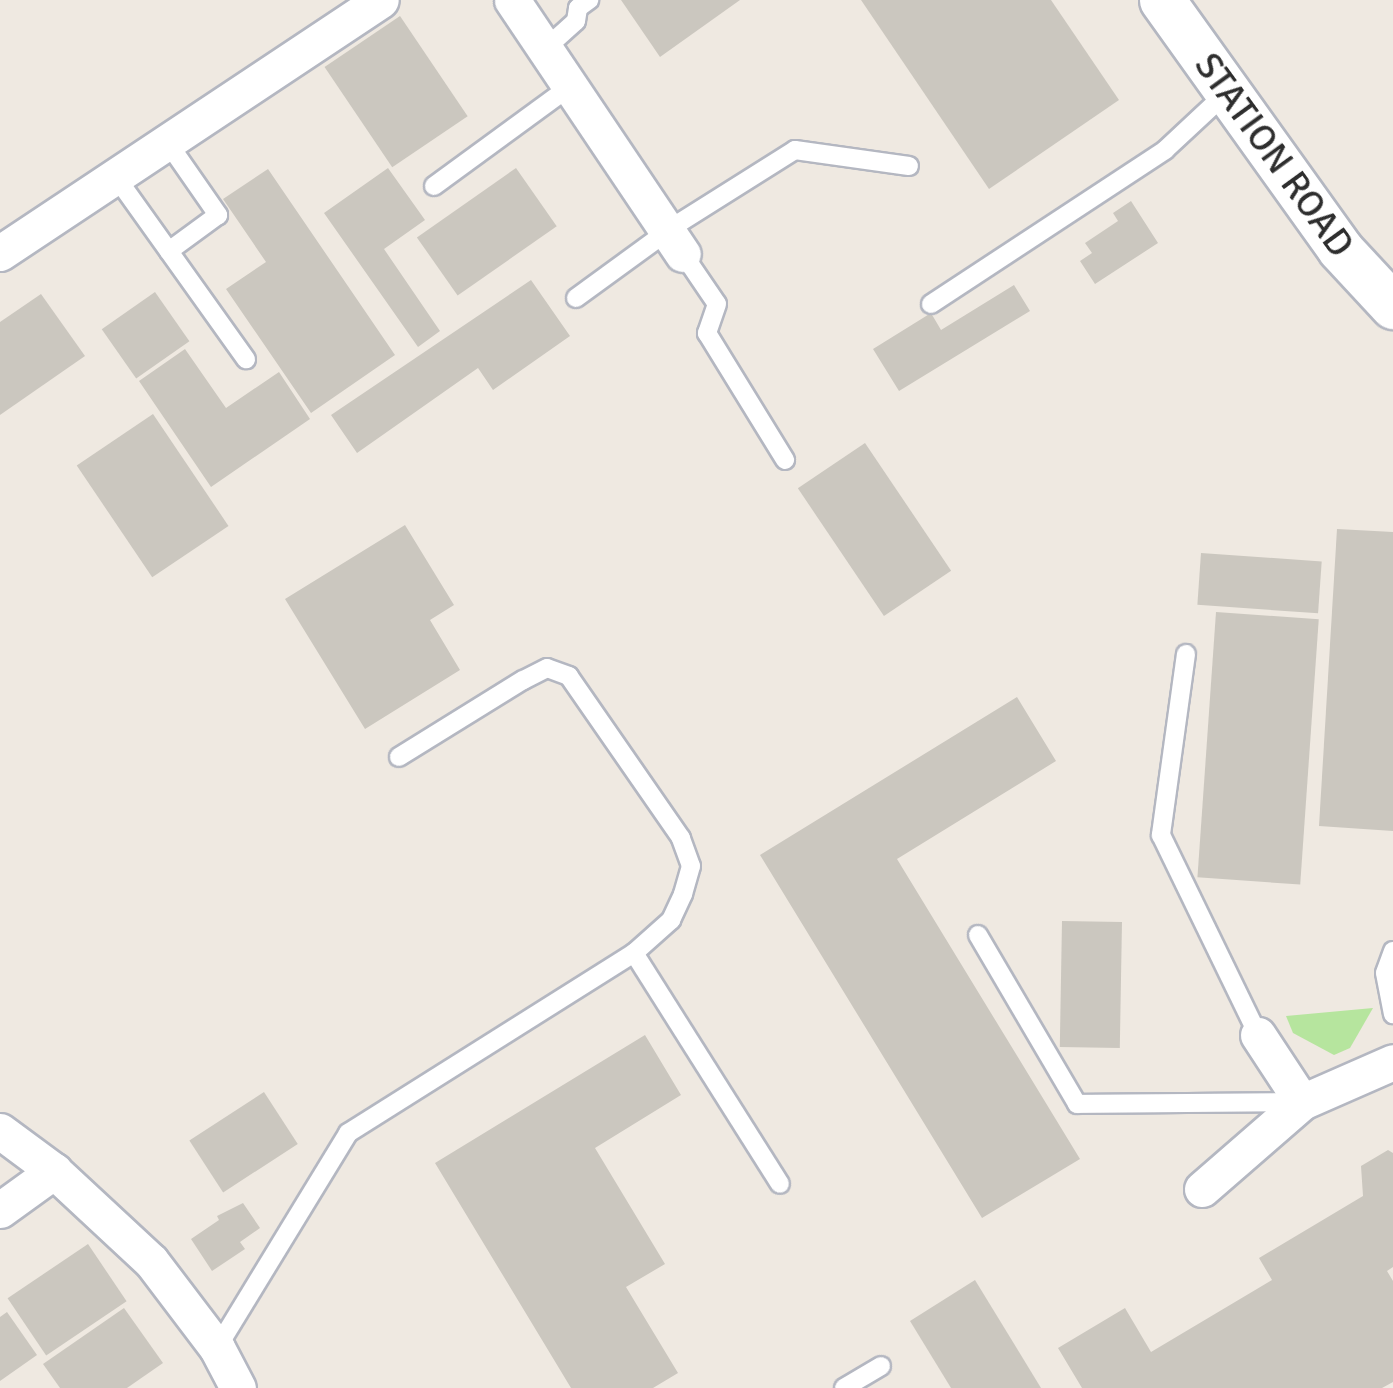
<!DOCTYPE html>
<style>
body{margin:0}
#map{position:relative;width:1393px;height:1388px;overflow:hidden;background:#efe9e1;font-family:Signika,sans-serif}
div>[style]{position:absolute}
.green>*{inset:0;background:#b6e59e}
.building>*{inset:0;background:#cbc7bf;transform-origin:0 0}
.roads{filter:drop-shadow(2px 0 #b4b7c1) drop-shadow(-2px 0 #b4b7c1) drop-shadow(0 2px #b4b7c1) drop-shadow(0 -2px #b4b7c1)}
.service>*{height:18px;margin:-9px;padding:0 9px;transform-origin:9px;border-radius:9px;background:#fff}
.minor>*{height:35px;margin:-17.5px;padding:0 17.5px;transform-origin:17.5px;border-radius:17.5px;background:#fff}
.tertiary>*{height:45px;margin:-22.5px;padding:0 22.5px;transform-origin:22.5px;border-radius:22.5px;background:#fff}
span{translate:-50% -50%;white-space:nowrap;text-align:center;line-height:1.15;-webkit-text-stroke:8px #fff;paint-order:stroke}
.street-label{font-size:38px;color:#2e2e2e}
</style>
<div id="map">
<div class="green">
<i style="clip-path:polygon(1373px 1008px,1350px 1048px,1334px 1055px,1293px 1033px,1286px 1016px)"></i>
</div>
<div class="building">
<i style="clip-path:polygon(621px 0,740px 0,660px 57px)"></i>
<i style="clip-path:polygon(861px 0,1051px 0,1119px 100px,989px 189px)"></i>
<i style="left:400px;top:16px;width:121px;height:91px;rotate:56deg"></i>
<i style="clip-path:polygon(388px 168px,425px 220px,384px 249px,440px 331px,418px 347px,324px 213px)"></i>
<i style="left:516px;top:168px;width:71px;height:121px;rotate:55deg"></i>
<i style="clip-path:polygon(268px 169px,395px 355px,311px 413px,226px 289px,266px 262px,223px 199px)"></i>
<i style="clip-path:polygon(1131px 201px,1158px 243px,1095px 284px,1080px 261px,1092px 253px,1085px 243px,1118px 221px,1113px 213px)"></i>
<i style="clip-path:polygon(531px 280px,570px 336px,493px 390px,478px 368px,357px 453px,331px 415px)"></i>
<i style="clip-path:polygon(1014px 285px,1030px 311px,899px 391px,873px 349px,931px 313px,941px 330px)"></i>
<i style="left:155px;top:292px;width:60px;height:65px;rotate:55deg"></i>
<i style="clip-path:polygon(41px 294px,85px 356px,0 415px,0 322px)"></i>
<i style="clip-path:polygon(185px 349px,226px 408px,279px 372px,310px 419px,211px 487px,139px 381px)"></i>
<i style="left:153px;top:414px;width:135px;height:92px;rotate:56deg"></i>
<i style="left:865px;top:443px;width:154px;height:81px;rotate:56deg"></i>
<i style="clip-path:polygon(405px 525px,454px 605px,430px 620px,460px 670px,365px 729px,285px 599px)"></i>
<i style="clip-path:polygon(1337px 529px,1393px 532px,1393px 831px,1319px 826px)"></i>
<i style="left:1201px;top:553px;width:121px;height:52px;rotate:4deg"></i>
<i style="left:1216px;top:612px;width:103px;height:266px;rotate:4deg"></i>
<i style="clip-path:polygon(1017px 697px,1056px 761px,897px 859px,1080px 1159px,982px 1218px,760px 855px)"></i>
<i style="left:1062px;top:921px;width:60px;height:126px;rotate:1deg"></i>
<i style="clip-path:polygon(645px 1035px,681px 1095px,595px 1148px,665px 1264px,626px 1287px,678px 1373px,653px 1388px,571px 1388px,435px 1163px)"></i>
<i style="left:264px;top:1092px;width:62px;height:89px;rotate:57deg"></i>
<i style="clip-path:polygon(1388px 1150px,1393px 1153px,1393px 1267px,1387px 1271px,1393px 1281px,1393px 1382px,1382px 1388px,1082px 1388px,1058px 1348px,1125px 1308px,1151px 1352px,1272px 1280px,1259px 1258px,1363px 1196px,1361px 1166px)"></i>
<i style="clip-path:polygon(243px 1203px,260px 1228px,240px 1242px,245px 1249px,212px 1271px,191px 1239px,219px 1220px,217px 1216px)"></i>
<i style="left:88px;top:1244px;width:69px;height:97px;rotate:56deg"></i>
<i style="clip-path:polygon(975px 1280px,1041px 1388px,951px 1388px,910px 1321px)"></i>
<i style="clip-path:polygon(124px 1308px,163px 1363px,127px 1388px,60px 1388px,43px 1364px)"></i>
<i style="clip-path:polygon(7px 1312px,37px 1355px,0 1381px,0 1317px)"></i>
</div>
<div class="roads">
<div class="service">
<i style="left:546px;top:48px;width:40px;rotate:-42deg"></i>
<i style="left:576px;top:21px;width:13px;rotate:-81deg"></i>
<i style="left:578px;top:8px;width:14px;rotate:-36deg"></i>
<i style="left:168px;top:143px;width:88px;rotate:55.2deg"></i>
<i style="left:218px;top:215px;width:61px;rotate:143.7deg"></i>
<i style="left:116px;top:177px;width:224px;rotate:54.5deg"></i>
<i style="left:434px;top:186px;width:171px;rotate:-36.2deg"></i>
<i style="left:683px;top:254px;width:60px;rotate:55.8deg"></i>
<i style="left:717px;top:304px;width:31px;rotate:109deg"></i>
<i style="left:707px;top:333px;width:149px;rotate:58.4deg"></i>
<i style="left:576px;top:298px;width:127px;rotate:-36.1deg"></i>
<i style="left:679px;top:223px;width:137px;rotate:-32.2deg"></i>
<i style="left:795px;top:150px;width:115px;rotate:8deg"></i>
<i style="left:931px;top:304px;width:280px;rotate:-33.3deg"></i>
<i style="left:1165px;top:150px;width:82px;rotate:-43deg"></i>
<i style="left:1186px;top:654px;width:183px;rotate:97.9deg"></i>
<i style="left:1161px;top:835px;width:222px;rotate:64.1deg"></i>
<i style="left:978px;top:935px;width:196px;rotate:59.6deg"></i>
<i style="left:1077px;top:1104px;width:220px;rotate:-0.5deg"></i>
<i style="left:1393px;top:951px;width:23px;rotate:110deg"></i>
<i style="left:1385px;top:973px;width:42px;rotate:79deg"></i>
<i style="left:634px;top:953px;width:273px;rotate:57.7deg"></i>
<i style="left:217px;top:1348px;width:252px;rotate:-58.6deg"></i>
<i style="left:348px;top:1133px;width:338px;rotate:-32.2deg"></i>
<i style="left:634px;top:953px;width:50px;rotate:-41.7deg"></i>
<i style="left:671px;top:920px;width:29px;rotate:-65deg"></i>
<i style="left:683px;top:894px;width:29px;rotate:-74deg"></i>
<i style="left:691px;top:866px;width:30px;rotate:-110deg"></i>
<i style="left:681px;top:838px;width:197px;rotate:-124.7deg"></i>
<i style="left:569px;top:676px;width:23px;rotate:-160deg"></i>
<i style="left:547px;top:668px;width:27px;rotate:153deg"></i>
<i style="left:523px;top:680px;width:146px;rotate:148.2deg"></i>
<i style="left:844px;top:1388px;width:43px;rotate:-30.7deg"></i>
</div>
<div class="minor">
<i style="left:512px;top:0;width:306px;rotate:56.1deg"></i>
<i style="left:0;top:253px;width:457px;rotate:-33.6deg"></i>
<i style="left:1258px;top:1035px;width:80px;rotate:56.7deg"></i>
<i style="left:0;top:1131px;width:67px;rotate:36.5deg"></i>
<i style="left:54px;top:1171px;width:132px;rotate:42.9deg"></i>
<i style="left:151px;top:1261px;width:109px;rotate:52.8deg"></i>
<i style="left:217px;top:1348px;width:45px;rotate:62.3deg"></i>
<i style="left:1202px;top:1189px;width:133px;rotate:-41deg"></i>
<i style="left:1302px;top:1102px;width:99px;rotate:-23.7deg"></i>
<i style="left:0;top:1210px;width:67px;rotate:-35.8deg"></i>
</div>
<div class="tertiary">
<i style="left:1162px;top:0;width:306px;rotate:54.4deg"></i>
<i style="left:1340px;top:249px;width:78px;rotate:47.1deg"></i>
</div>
</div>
<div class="street-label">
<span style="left:1274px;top:155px;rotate:54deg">STATION ROAD</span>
</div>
</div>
